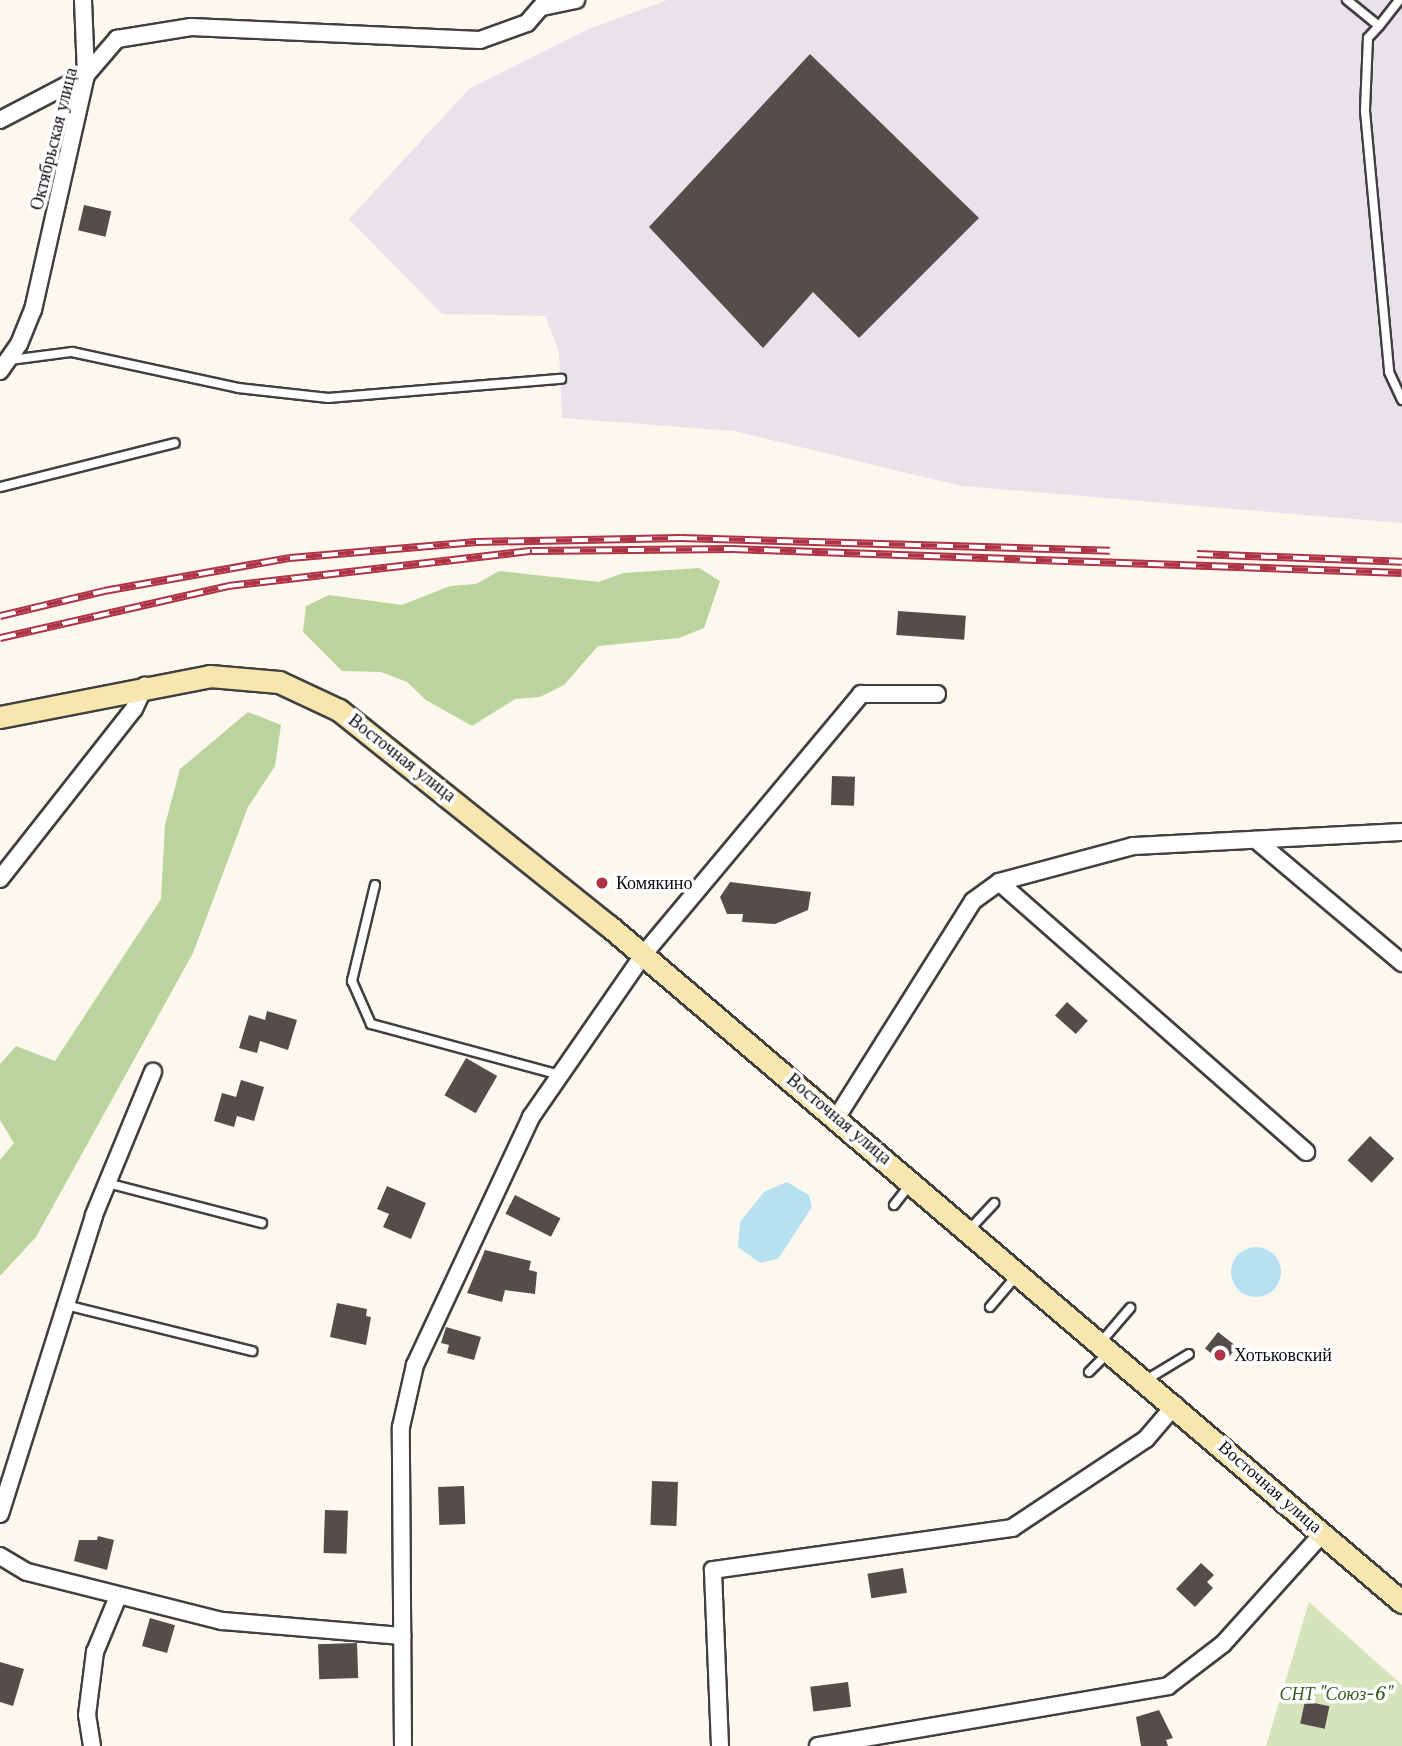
<!DOCTYPE html>
<meta charset="utf-8">
<style>
body{margin:0}
#map{position:relative;width:1402px;height:1746px;overflow:hidden;background:#fdf8ee;font-family:"Libre Baskerville",serif}
div>[style]{position:absolute}
.industrial>*{inset:0;background:#e8e2ea}
.green>*{inset:0;background:#d5e4bb}
.forest>*{inset:0;background:#bbd39c}
.water>*{inset:0;background:#b7e1f0}
.round{border-radius:50%}
.building>*{inset:0;background:#544d4a;transform-origin:0 0}
.roads{filter:drop-shadow(2px 0 #404040) drop-shadow(-2px 0 #404040) drop-shadow(0 2px #404040) drop-shadow(0 -2px #404040)}
.service>*{height:8px;margin:-4px;padding:0 4px;transform-origin:4px;border-radius:4px;background:#fff}
.minor>*{height:16px;margin:-8px;padding:0 8px;transform-origin:8px;border-radius:8px;background:#fff}
.secondary>*{height:21px;margin:-10.5px;padding:0 10.5px;transform-origin:10.5px;border-radius:10.5px;background:#f7e7af}
.rail>*{height:8px;margin-top:-4px;transform-origin:0;background:repeating-linear-gradient(90deg,#fff 0 16px,#ae3347 0 32px);box-sizing:border-box;border-block:2px solid #ae3347}
.dots>*{width:19px;height:19px;translate:-50% -50%;box-sizing:border-box;border:4px solid #fff;border-radius:50%}
span{translate:-50% -50%;white-space:nowrap;text-align:center;line-height:1.15;-webkit-text-stroke:7px #fff;paint-order:stroke}
.street-label{font-size:18px;color:#0d0d0d}
.poi-label{font-size:18px;color:#0d0d0d}
.left{translate:0 -50%;text-align:left}
.park-label{font-size:18px;color:#365d24;font-style:italic}
</style>
<div id="map">
<div class="industrial">
<i style="clip-path:polygon(667px 0,1402px 0,1402px 523px,961px 486px,734px 431px,562px 418px,559px 351px,545px 316px,442px 314px,349px 219px,469px 89px,589px 29px)"></i>
</div>
<div class="green">
<i style="clip-path:polygon(1309px 1602px,1402px 1685px,1402px 1746px,1266px 1746px)"></i>
</div>
<div class="forest">
<i style="clip-path:polygon(699px 568px,720px 581px,704px 628px,679px 638px,598px 646px,564px 685px,540px 697px,515px 699px,472px 726px,426px 700px,407px 682px,381px 672px,342px 671px,303px 632px,306px 606px,329px 595px,402px 605px,450px 586px,476px 584px,499px 571px,599px 582px,623px 573px)"></i>
<i style="clip-path:polygon(248px 712px,281px 725px,275px 766px,248px 807px,193px 953px,36px 1237px,0 1276px,0 1160px,14px 1143px,0 1120px,0 1064px,16px 1046px,55px 1061px,161px 899px,165px 825px,180px 769px)"></i>
</div>
<div class="water">
<i style="clip-path:polygon(787px 1182px,809px 1195px,812px 1207px,778px 1259px,760px 1263px,738px 1247px,740px 1222px,764px 1192px)"></i>
<i class="round" style="left:1231px;top:1247px;width:50px;height:50px"></i>
</div>
<div class="building">
<i style="clip-path:polygon(810px 54px,979px 218px,859px 338px,813px 292px,763px 348px,649px 227px)"></i>
<i style="left:84px;top:205px;width:28px;height:26px;rotate:13deg"></i>
<i style="left:898px;top:611px;width:68px;height:24px;rotate:4deg"></i>
<i style="left:832px;top:776px;width:23px;height:29px;rotate:2deg"></i>
<i style="clip-path:polygon(730px 882px,811px 892px,808px 910px,775px 924px,742px 922px,743px 914px,727px 914px,720px 897px)"></i>
<i style="left:1067px;top:1002px;width:28px;height:18px;rotate:42deg"></i>
<i style="clip-path:polygon(267px 1011px,297px 1020px,288px 1050px,260px 1041px,257px 1053px,239px 1048px,249px 1015px,265px 1020px)"></i>
<i style="left:466px;top:1058px;width:36px;height:43px;rotate:30deg"></i>
<i style="clip-path:polygon(241px 1080px,264px 1087px,254px 1121px,237px 1116px,234px 1127px,214px 1121px,222px 1093px,236px 1097px)"></i>
<i style="left:1370px;top:1136px;width:33px;height:33px;rotate:43deg"></i>
<i style="clip-path:polygon(387px 1186px,426px 1203px,411px 1239px,383px 1227px,389px 1214px,377px 1209px)"></i>
<i style="left:515px;top:1195px;width:51px;height:21px;rotate:27deg"></i>
<i style="clip-path:polygon(485px 1250px,531px 1261px,529px 1270px,537px 1272px,535px 1294px,505px 1290px,502px 1302px,467px 1293px)"></i>
<i style="clip-path:polygon(337px 1303px,367px 1309px,366px 1316px,371px 1317px,366px 1345px,330px 1337px)"></i>
<i style="clip-path:polygon(446px 1327px,481px 1337px,474px 1360px,447px 1353px,449px 1345px,441px 1343px)"></i>
<i style="left:1218px;top:1332px;width:24px;height:21px;rotate:38deg"></i>
<i style="left:652px;top:1481px;width:26px;height:44px;rotate:2deg"></i>
<i style="left:464px;top:1486px;width:38px;height:26px;rotate:88deg"></i>
<i style="left:325px;top:1510px;width:23px;height:43px;rotate:2deg"></i>
<i style="clip-path:polygon(98px 1536px,114px 1540px,107px 1570px,74px 1561px,79px 1540px,97px 1540px)"></i>
<i style="clip-path:polygon(1201px 1563px,1214px 1575px,1207px 1582px,1213px 1588px,1195px 1607px,1176px 1589px)"></i>
<i style="left:903px;top:1568px;width:25px;height:36px;rotate:81deg"></i>
<i style="left:150px;top:1618px;width:26px;height:29px;rotate:16deg"></i>
<i style="left:357px;top:1643px;width:35px;height:39px;rotate:88deg"></i>
<i style="clip-path:polygon(0 1662px,24px 1669px,13px 1706px,0 1702px)"></i>
<i style="left:848px;top:1682px;width:25px;height:38px;rotate:83deg"></i>
<i style="left:1305px;top:1701px;width:25px;height:23px;rotate:12deg"></i>
<i style="clip-path:polygon(1159px 1710px,1173px 1738px,1166px 1740px,1168px 1746px,1141px 1746px,1136px 1717px)"></i>
</div>
<div class="roads">
<div class="service">
<i style="left:1347px;top:0;width:41px;rotate:39.1deg"></i>
<i style="left:1379px;top:26px;width:16px;rotate:133deg"></i>
<i style="left:1368px;top:38px;width:73px;rotate:92.4deg"></i>
<i style="left:1365px;top:111px;width:262px;rotate:84.7deg"></i>
<i style="left:1389px;top:372px;width:31px;rotate:65deg"></i>
<i style="left:1379px;top:26px;width:33px;rotate:-52deg"></i>
<i style="left:10px;top:360px;width:63px;rotate:-7.4deg"></i>
<i style="left:72px;top:352px;width:170px;rotate:12.2deg"></i>
<i style="left:238px;top:388px;width:91px;rotate:6.3deg"></i>
<i style="left:328px;top:398px;width:234px;rotate:-4.7deg"></i>
<i style="left:0;top:487px;width:180px;rotate:-14.1deg"></i>
<i style="left:375px;top:885px;width:99px;rotate:103.5deg"></i>
<i style="left:352px;top:981px;width:47px;rotate:66.2deg"></i>
<i style="left:371px;top:1024px;width:196px;rotate:15.1deg"></i>
<i style="left:107px;top:1183px;width:160px;rotate:14.5deg"></i>
<i style="left:894px;top:1205px;width:24px;rotate:-52deg"></i>
<i style="left:969px;top:1230px;width:37px;rotate:-47deg"></i>
<i style="left:66px;top:1305px;width:192px;rotate:13.9deg"></i>
<i style="left:990px;top:1307px;width:42px;rotate:-49.8deg"></i>
<i style="left:1101px;top:1342px;width:45px;rotate:-49.5deg"></i>
<i style="left:1089px;top:1372px;width:28px;rotate:-45deg"></i>
<i style="left:1146px;top:1380px;width:50px;rotate:-31.2deg"></i>
</div>
<div class="minor">
<i style="left:542px;top:7px;width:35px;rotate:-12deg"></i>
<i style="left:0;top:120px;width:97px;rotate:-27.6deg"></i>
<i style="left:86px;top:75px;width:75px;rotate:-92.3deg"></i>
<i style="left:0;top:371px;width:33px;rotate:-55deg"></i>
<i style="left:19px;top:344px;width:37px;rotate:-68deg"></i>
<i style="left:33px;top:310px;width:241px;rotate:-77.3deg"></i>
<i style="left:86px;top:75px;width:48px;rotate:-49.3deg"></i>
<i style="left:117px;top:39px;width:75px;rotate:-9.2deg"></i>
<i style="left:191px;top:27px;width:289px;rotate:2.6deg"></i>
<i style="left:480px;top:40px;width:50px;rotate:-19.9deg"></i>
<i style="left:527px;top:23px;width:30px;rotate:-49deg"></i>
<i style="left:1256px;top:840px;width:191px;rotate:40.1deg"></i>
<i style="left:0;top:879px;width:216px;rotate:-51.8deg"></i>
<i style="left:134px;top:709px;width:26px;rotate:-65deg"></i>
<i style="left:999px;top:882px;width:409px;rotate:41.3deg"></i>
<i style="left:837px;top:1117px;width:255px;rotate:-57.8deg"></i>
<i style="left:973px;top:901px;width:32px;rotate:-36deg"></i>
<i style="left:999px;top:882px;width:139px;rotate:-15deg"></i>
<i style="left:1133px;top:846px;width:269px;rotate:-3deg"></i>
<i style="left:0;top:1514px;width:313px;rotate:-72.5deg"></i>
<i style="left:94px;top:1215px;width:155px;rotate:-67.6deg"></i>
<i style="left:0;top:1556px;width:31px;rotate:31deg"></i>
<i style="left:27px;top:1572px;width:201px;rotate:14.1deg"></i>
<i style="left:222px;top:1621px;width:181px;rotate:4.8deg"></i>
<i style="left:92px;top:1746px;width:31px;rotate:-99deg"></i>
<i style="left:87px;top:1715px;width:64px;rotate:-82.8deg"></i>
<i style="left:95px;top:1652px;width:57px;rotate:-67.5deg"></i>
<i style="left:403px;top:1746px;width:319px;rotate:-90.4deg"></i>
<i style="left:401px;top:1427px;width:64px;rotate:-77.3deg"></i>
<i style="left:415px;top:1365px;width:274px;rotate:-64.9deg"></i>
<i style="left:531px;top:1117px;width:197px;rotate:-55.3deg"></i>
<i style="left:643px;top:955px;width:340px;rotate:-50.1deg"></i>
<i style="left:861px;top:694px;width:76px"></i>
<i style="left:720px;top:1746px;width:176px;rotate:-92.3deg"></i>
<i style="left:713px;top:1570px;width:302px;rotate:-8deg"></i>
<i style="left:1012px;top:1528px;width:161px;rotate:-33.6deg"></i>
<i style="left:1146px;top:1439px;width:45px;rotate:-49.5deg"></i>
<i style="left:818px;top:1746px;width:355px;rotate:-9.7deg"></i>
<i style="left:1168px;top:1686px;width:69px;rotate:-37.4deg"></i>
<i style="left:1223px;top:1644px;width:149px;rotate:-48deg"></i>
</div>
<div class="secondary">
<i style="left:0;top:717px;width:214px;rotate:-11deg"></i>
<i style="left:210px;top:676px;width:69px;rotate:5deg"></i>
<i style="left:279px;top:682px;width:66px;rotate:25deg"></i>
<i style="left:339px;top:710px;width:346px;rotate:38.7deg"></i>
<i style="left:609px;top:926px;width:1042px;rotate:40.45deg"></i>
</div>
</div>
<div class="rail">
<i style="left:1197px;top:554px;width:205px;rotate:2.2deg"></i>
<i style="left:0;top:616px;width:107px;rotate:-13.5deg"></i>
<i style="left:104px;top:591px;width:189px;rotate:-10.1deg"></i>
<i style="left:290px;top:558px;width:187px;rotate:-4.9deg"></i>
<i style="left:476px;top:542px;width:205px;rotate:-1.1deg"></i>
<i style="left:681px;top:538px;width:429px;rotate:1.7deg"></i>
<i style="left:0;top:638px;width:234px;rotate:-12.8deg"></i>
<i style="left:228px;top:586px;width:306px;rotate:-6.6deg"></i>
<i style="left:532px;top:551px;width:200px;rotate:-0.6deg"></i>
<i style="left:732px;top:549px;width:670px;rotate:2.05deg"></i>
</div>
<div class="dots">
<i style="left:602px;top:883px;background:#ae3347"></i>
<i style="left:1220px;top:1355px;background:#ae3347"></i>
</div>
<div class="street-label">
<span style="left:54px;top:139px;rotate:-76deg">Октябрьская улица</span>
<span style="left:402px;top:758px;rotate:38deg">Восточная улица</span>
<span style="left:839px;top:1119px;rotate:40deg">Восточная улица</span>
<span style="left:1270px;top:1487px;rotate:41deg">Восточная улица</span>
</div>
<div class="poi-label">
<span class="left" style="left:616px;top:883px">Комякино</span>
<span class="left" style="left:1234px;top:1355px">Хотьковский</span>
</div>
<div class="park-label">
<span style="left:1336px;top:1694px">СНТ "Союз-6"</span>
</div>
</div>
